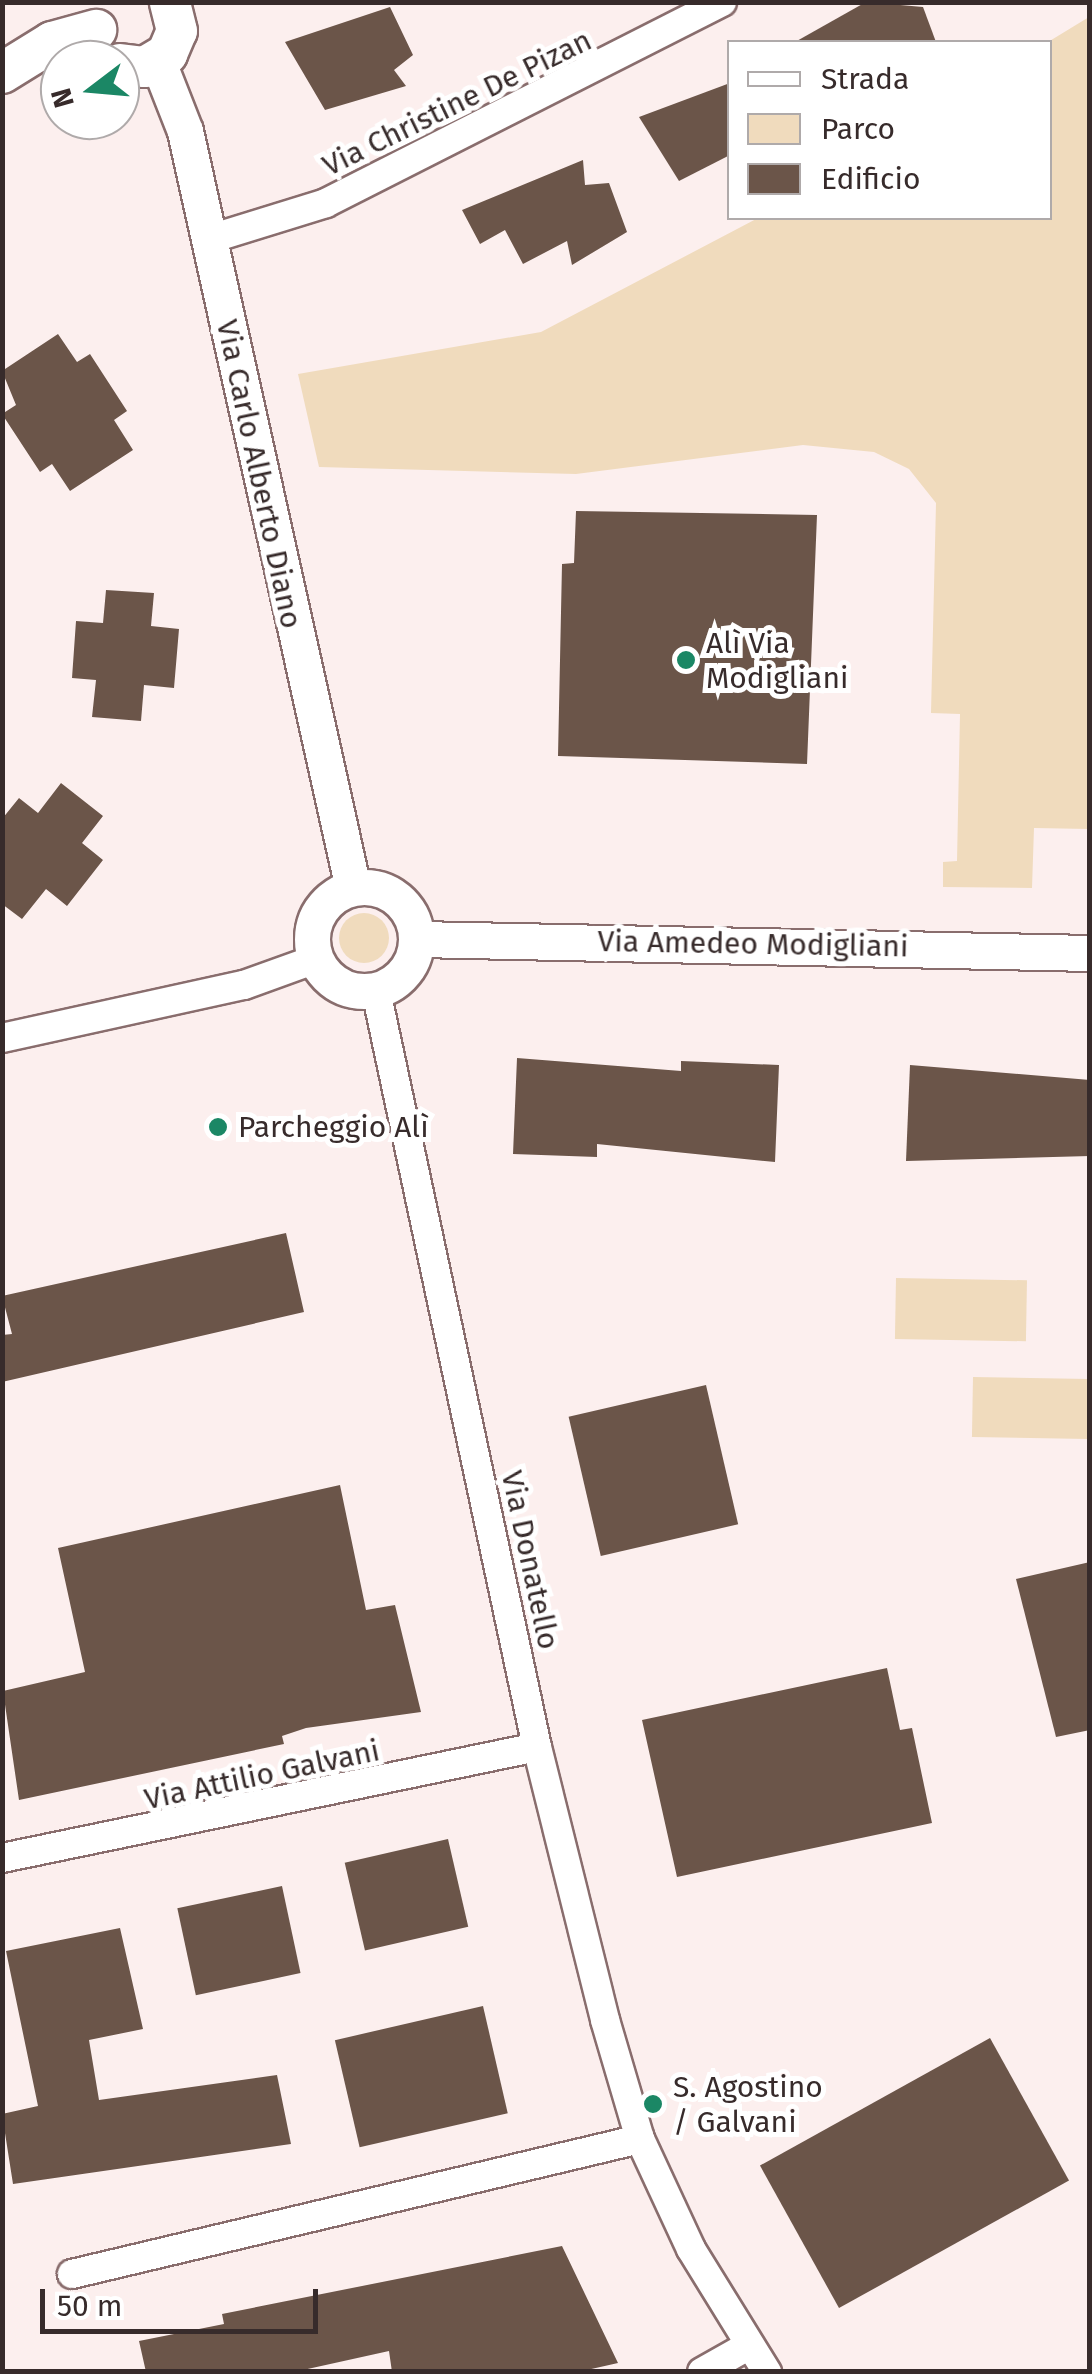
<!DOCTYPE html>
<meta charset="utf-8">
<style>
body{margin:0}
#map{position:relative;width:1092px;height:2374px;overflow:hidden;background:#fcefee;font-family:"Fira Sans",sans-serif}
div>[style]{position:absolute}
.green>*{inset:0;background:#f0dbbd;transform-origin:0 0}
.round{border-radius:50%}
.building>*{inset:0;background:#6b5549;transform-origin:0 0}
.roads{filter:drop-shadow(2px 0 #896d6d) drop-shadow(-2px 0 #896d6d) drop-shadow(0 2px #896d6d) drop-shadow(0 -2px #896d6d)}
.minor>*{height:28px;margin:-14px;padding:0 14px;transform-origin:14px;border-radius:14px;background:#fff}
.tertiary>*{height:35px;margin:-17.5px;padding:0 17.5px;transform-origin:17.5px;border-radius:17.5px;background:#fff}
.tertiary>.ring{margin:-17.5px;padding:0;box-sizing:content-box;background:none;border:35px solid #fff;border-radius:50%}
.secondary>*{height:40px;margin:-20px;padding:0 20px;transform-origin:20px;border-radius:20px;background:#fff}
.dots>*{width:28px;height:28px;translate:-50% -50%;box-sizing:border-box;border:5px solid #fff;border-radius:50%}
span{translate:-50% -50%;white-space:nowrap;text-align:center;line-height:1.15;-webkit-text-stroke:10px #fff;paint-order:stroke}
.street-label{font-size:30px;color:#372b2b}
.poi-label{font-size:30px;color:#372b2b}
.left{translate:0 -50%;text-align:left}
.frame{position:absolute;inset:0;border:5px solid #372b2b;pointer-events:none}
.legend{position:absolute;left:727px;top:40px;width:325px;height:180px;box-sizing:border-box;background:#fff;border:2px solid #afaaaa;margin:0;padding:12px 18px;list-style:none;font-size:30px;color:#372b2b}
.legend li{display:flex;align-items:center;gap:20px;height:50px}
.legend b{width:50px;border:2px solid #afaaaa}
.north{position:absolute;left:40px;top:40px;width:100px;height:100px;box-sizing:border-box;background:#fff;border:2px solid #afaaaa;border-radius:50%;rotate:254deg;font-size:28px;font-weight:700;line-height:40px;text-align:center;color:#372b2b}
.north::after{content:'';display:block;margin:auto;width:35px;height:45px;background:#1b8765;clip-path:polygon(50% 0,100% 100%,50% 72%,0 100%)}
.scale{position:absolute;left:40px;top:2289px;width:278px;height:45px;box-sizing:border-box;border:5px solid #372b2b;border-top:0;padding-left:12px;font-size:30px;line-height:35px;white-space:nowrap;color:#372b2b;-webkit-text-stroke:8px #fff;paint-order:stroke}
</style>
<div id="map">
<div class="green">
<i style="clip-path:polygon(1089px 17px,1089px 829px,1034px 828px,1032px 888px,943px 887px,943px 862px,957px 861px,960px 714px,931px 713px,936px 503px,909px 469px,874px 452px,803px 445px,576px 474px,319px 467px,298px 374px,541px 332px,758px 218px,1050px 218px,1048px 42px)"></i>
<i class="round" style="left:339px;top:913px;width:50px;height:50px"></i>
<i style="left:896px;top:1278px;width:131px;height:61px;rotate:1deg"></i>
<i style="left:973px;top:1377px;width:116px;height:60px;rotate:1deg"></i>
</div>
<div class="building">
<i style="clip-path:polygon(866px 2px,923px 7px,936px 42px,795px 42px)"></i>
<i style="clip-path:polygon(390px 7px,413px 55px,394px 70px,406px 86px,325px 110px,285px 42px)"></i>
<i style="clip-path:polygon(730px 83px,730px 155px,679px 181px,639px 117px)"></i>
<i style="clip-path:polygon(583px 160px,585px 185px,609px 183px,627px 232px,572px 265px,567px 241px,523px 264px,505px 230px,480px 244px,462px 210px)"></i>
<i style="clip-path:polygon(58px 334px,77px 362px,90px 354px,127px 411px,114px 420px,133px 450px,70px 491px,52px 464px,40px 472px,2px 414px,16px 405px,2px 371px)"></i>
<i style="clip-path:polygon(576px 511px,817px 515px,807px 764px,558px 756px,562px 564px,574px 563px)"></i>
<i style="clip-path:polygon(106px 590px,154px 593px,151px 626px,179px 629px,174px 688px,144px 685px,141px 721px,92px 717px,96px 680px,72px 678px,76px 621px,103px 623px)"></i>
<i style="clip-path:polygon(61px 783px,103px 816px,82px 843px,103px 860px,67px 906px,46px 889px,22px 919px,2px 904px,2px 819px,19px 798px,38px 813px)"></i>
<i style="clip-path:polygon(517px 1058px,681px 1071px,681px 1061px,779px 1065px,775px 1162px,597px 1144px,597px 1157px,513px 1154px)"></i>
<i style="clip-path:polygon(910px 1065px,1090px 1080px,1090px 1156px,906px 1161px)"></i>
<i style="clip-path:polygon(286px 1233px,304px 1312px,2px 1382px,2px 1335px,12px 1334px,2px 1296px)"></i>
<i style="left:706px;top:1385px;width:143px;height:141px;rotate:77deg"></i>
<i style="clip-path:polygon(340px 1485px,366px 1610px,395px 1605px,421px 1712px,306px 1728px,282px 1736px,284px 1744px,19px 1800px,3px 1691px,85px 1672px,58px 1548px)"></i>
<i style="clip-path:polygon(1090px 1562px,1090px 1730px,1056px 1737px,1016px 1579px)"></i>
<i style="clip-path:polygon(887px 1668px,900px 1730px,912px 1728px,932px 1823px,677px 1877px,642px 1720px)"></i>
<i style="left:448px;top:1839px;width:90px;height:106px;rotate:77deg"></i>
<i style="left:282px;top:1886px;width:89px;height:107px;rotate:78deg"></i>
<i style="clip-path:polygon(120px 1928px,143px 2029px,89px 2040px,99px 2100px,277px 2075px,291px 2144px,13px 2184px,2px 2114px,38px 2106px,6px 1951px)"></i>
<i style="left:483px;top:2006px;width:110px;height:152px;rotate:77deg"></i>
<i style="left:990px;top:2038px;width:163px;height:263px;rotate:61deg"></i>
<i style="clip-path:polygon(562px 2246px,618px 2363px,578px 2372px,392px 2372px,389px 2351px,294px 2372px,146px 2372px,139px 2341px,224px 2324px,222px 2314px)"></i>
</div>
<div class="roads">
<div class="minor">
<i style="left:210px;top:239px;width:121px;rotate:-17.2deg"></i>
<i style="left:326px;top:203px;width:444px;rotate:-26.9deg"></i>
<i style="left:376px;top:991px;width:773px;rotate:77.98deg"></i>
<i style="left:537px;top:1747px;width:281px;rotate:76deg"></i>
<i style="left:605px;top:2020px;width:124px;rotate:73.6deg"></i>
<i style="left:640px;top:2139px;width:121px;rotate:65.1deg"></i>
<i style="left:691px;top:2249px;width:145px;rotate:58.3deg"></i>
<i style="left:2px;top:1038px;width:248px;rotate:-12.4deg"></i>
<i style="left:244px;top:985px;width:77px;rotate:-19.9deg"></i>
<i style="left:2px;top:1858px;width:546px;rotate:-11.72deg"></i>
<i style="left:72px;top:2274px;width:584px;rotate:-13.37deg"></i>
<i style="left:702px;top:2372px;width:53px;rotate:-29.5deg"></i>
</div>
<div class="tertiary">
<i style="left:158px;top:62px;width:74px;rotate:68.6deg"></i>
<i style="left:185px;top:131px;width:775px;rotate:77.49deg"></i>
<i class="ring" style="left:312px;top:887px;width:69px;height:69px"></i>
<i style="left:417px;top:939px;width:673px;rotate:1.19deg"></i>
</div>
<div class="secondary">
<i style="left:120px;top:64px;width:25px;rotate:7deg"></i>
<i style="left:145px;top:67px;width:26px;rotate:-31deg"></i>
<i style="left:167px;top:54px;width:25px;rotate:-67deg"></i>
<i style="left:177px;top:31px;width:30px;rotate:-104deg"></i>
<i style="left:2px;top:73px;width:59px;rotate:-31.8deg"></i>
<i style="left:52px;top:42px;width:46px;rotate:-15.3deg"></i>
</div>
</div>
<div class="dots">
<i style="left:686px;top:660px;background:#1b8765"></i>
<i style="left:218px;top:1127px;background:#1b8765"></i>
<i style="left:653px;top:2104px;background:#1b8765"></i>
</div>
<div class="street-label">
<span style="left:457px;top:103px;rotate:-26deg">Via Christine De Pizan</span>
<span style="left:259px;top:474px;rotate:78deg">Via Carlo Alberto Diano</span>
<span style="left:753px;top:944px;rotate:1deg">Via Amedeo Modigliani</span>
<span style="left:530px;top:1560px;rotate:78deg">Via Donatello</span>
<span style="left:262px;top:1775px;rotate:-12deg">Via Attilio Galvani</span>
</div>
<div class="poi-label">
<span class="left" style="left:706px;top:660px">Alì Via<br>Modigliani</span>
<span class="left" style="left:238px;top:1127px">Parcheggio Alì</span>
<span class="left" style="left:673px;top:2104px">S. Agostino<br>/ Galvani</span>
</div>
<div class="frame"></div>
<ul class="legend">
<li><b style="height:12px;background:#fff"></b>Strada</li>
<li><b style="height:28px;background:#f0dbbd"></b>Parco</li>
<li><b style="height:28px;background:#6b5549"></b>Edificio</li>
</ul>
<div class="north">N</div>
<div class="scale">50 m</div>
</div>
